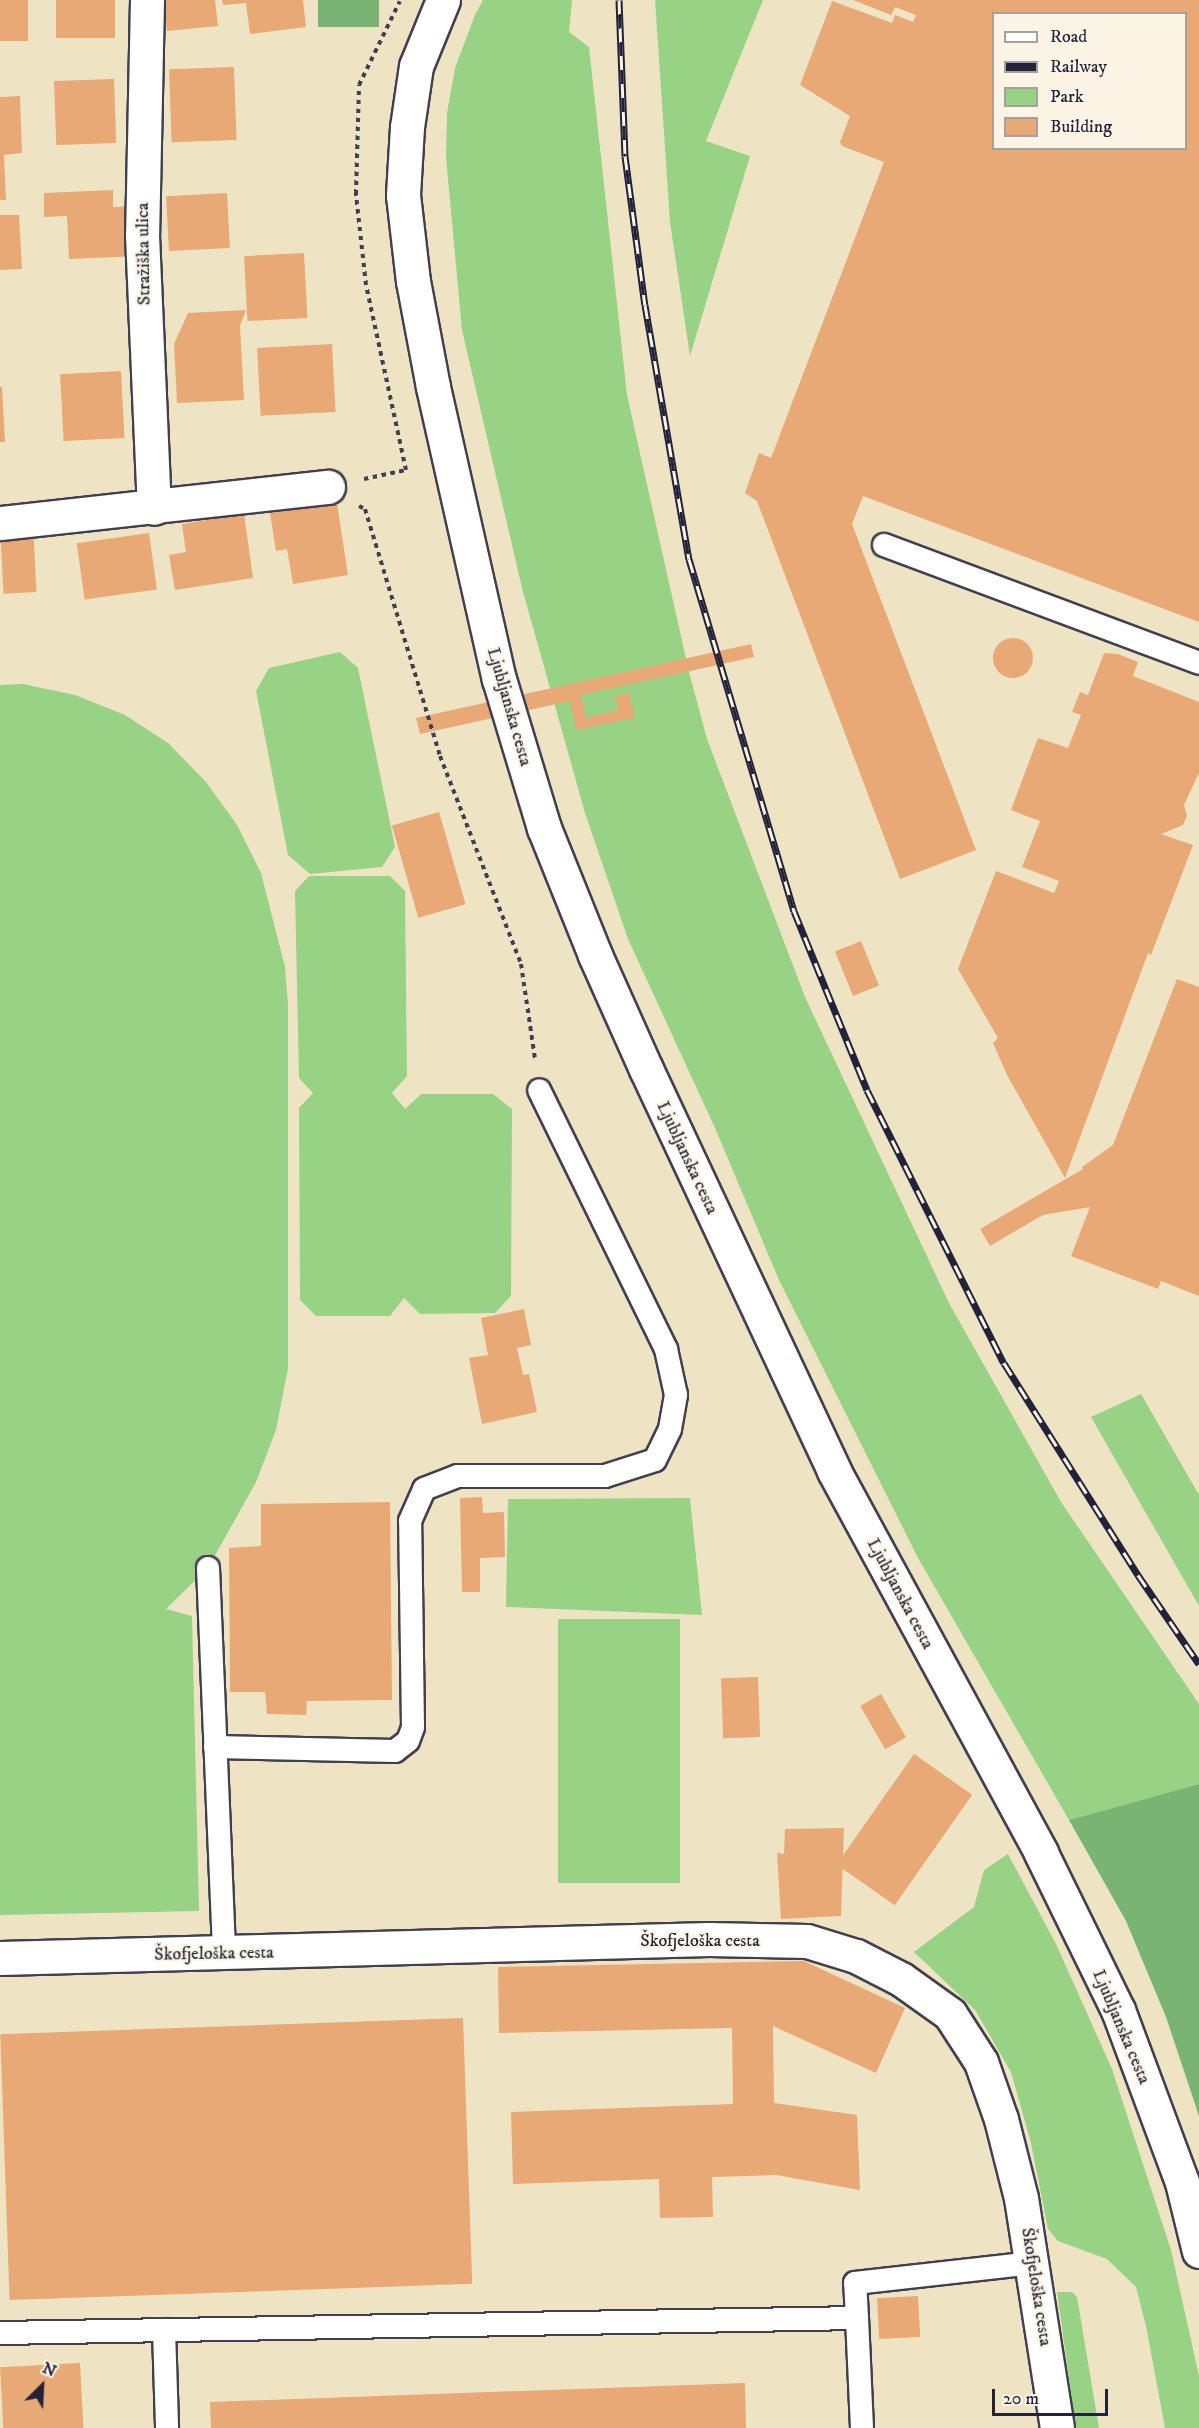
<!DOCTYPE html>
<meta charset="utf-8">
<style>
body{margin:0}
#map{position:relative;width:1199px;height:2428px;overflow:hidden;background:#eee4c4;font-family:"IM FELL DW Pica",serif}
div>[style]{position:absolute}
.green>*{inset:0;background:#98d285;transform-origin:0 0}
.forest>*{inset:0;background:#7ab472;transform-origin:0 0}
.building>*{inset:0;background:#e8a976;transform-origin:0 0}
.round{border-radius:50%}
.path>*{height:4px;margin-top:-2px;transform-origin:0;background:repeating-linear-gradient(90deg,#413f50 0 4.5px,transparent 0 9px)}
.roads{filter:drop-shadow(2px 0 #413f50) drop-shadow(-2px 0 #413f50) drop-shadow(0 2px #413f50) drop-shadow(0 -2px #413f50)}
.lane>*{height:22px;margin:-11px;padding:0 11px;transform-origin:11px;border-radius:11px;background:#fff}
.street>*{height:33px;margin:-16.5px;padding:0 16.5px;transform-origin:16.5px;border-radius:16.5px;background:#fff}
.secondary>*{height:33px;margin:-16.5px;padding:0 16.5px;transform-origin:16.5px;border-radius:16.5px;background:#fff}
.primary>*{height:33px;margin:-16.5px;padding:0 16.5px;transform-origin:16.5px;border-radius:16.5px;background:#fff}
.rail>*{height:7px;margin-top:-3.5px;transform-origin:0;background:repeating-linear-gradient(90deg,#fcf5e5 0 14px,#22223b 0 28px);box-sizing:border-box;border-block:2px solid #22223b}
span{translate:-50% -50%;white-space:nowrap;text-align:center;line-height:1.15;-webkit-text-stroke:4.5px #fcf5e5;paint-order:stroke}
.street-label{font-size:18px;color:#22223b}
.legend{position:absolute;left:992px;top:12px;width:195px;height:138px;box-sizing:border-box;background:#fcf5e5;border:2px solid #a5a1a1;margin:0;padding:8px 10px;list-style:none;font-size:18px;color:#22223b}
.legend li{display:flex;align-items:center;gap:12px;height:30px}
.legend b{width:30px;border:2px solid #a5a1a1}
.north{position:absolute;left:12px;top:2356px;width:60px;height:60px;-webkit-text-stroke:4px #fcf5e5;paint-order:stroke;rotate:24deg;font-size:16px;font-weight:700;line-height:24px;text-align:center;color:#22223b}
.north::after{content:'';display:block;margin:auto;width:21px;height:27px;background:#22223b;clip-path:polygon(50% 0,100% 100%,50% 72%,0 100%)}
.scale{position:absolute;left:992px;top:2389px;width:116px;height:27px;box-sizing:border-box;border:3px solid #22223b;border-top:0;padding-left:8px;font-size:18px;line-height:21px;white-space:nowrap;color:#22223b;-webkit-text-stroke:4px #fcf5e5;paint-order:stroke}
</style>
<div id="map">
<div class="green">
<i style="clip-path:polygon(483px 0,572px 0,569px 32px,589px 47px,627px 395px,689px 672px,707px 739px,805px 997px,949px 1303px,1061px 1502px,1199px 1704px,1199px 1784px,1069px 1820px,918px 1558px,779px 1280px,715px 1128px,628px 939px,585px 813px,522px 588px,462px 330px,446px 157px,447px 113px,455px 68px,475px 15px)"></i>
<i style="clip-path:polygon(655px 0,763px 0,706px 141px,750px 156px,690px 356px,670px 222px)"></i>
<i style="clip-path:polygon(340px 652px,358px 668px,395px 847px,382px 867px,310px 874px,288px 855px,256px 691px,269px 668px)"></i>
<i style="clip-path:polygon(23px 684px,75px 695px,125px 715px,168px 743px,206px 782px,237px 825px,261px 873px,285px 967px,288px 1005px,288px 1368px,276px 1430px,256px 1482px,208px 1568px,166px 1609px,192px 1616px,199px 1911px,0 1915px,0 685px)"></i>
<i style="clip-path:polygon(309px 876px,390px 876px,405px 891px,407px 1076px,392px 1093px,405px 1109px,421px 1094px,493px 1094px,512px 1109px,511px 1296px,495px 1313px,420px 1314px,404px 1298px,390px 1316px,316px 1316px,300px 1300px,299px 1108px,313px 1093px,299px 1078px,295px 891px)"></i>
<i style="clip-path:polygon(1141px 1394px,1199px 1495px,1199px 1606px,1091px 1417px)"></i>
<i style="clip-path:polygon(690px 1498px,702px 1615px,506px 1607px,508px 1499px)"></i>
<i style="left:558px;top:1619px;width:122px;height:264px"></i>
<i style="clip-path:polygon(1008px 1854px,1056px 1944px,1112px 2069px,1171px 2250px,1199px 2376px,1199px 2428px,1165px 2428px,1146px 2326px,1136px 2287px,1107px 2259px,1058px 2241px,1048px 2229px,1031px 2143px,1011px 2072px,975px 2010px,914px 1952px,974px 1907px,984px 1870px)"></i>
<i style="clip-path:polygon(1057px 2292px,1072px 2292px,1077px 2297px,1099px 2428px,1076px 2428px)"></i>
</div>
<div class="forest">
<i style="left:318px;top:0;width:61px;height:27px"></i>
<i style="clip-path:polygon(1199px 1784px,1199px 2116px,1166px 2017px,1126px 1921px,1069px 1820px)"></i>
</div>
<div class="building">
<i style="left:0;top:0;width:28px;height:41px"></i>
<i style="left:56px;top:0;width:59px;height:38px"></i>
<i style="clip-path:polygon(164px 0,215px 0,218px 26px,167px 31px)"></i>
<i style="clip-path:polygon(222px 0,303px 0,306px 27px,250px 34px,246px 3px,223px 5px)"></i>
<i style="clip-path:polygon(evenodd,853px 0,1199px 0,1199px 622px,863px 496px,852px 524px,976px 850px,900px 879px,757px 501px,745px 493px,759px 453px,771px 458px,884px 162px,842px 146px,840px 142px,850px 116px,800px 85px,832px 1px,892px 23px,895px 15px,913px 22px,916px 15px,895px 7px,891px 15px,853px 0,994px 14px,1186px 14px,1186px 148px,994px 148px,994px 14px)"></i>
<i style="left:234px;top:67px;width:73px;height:65px;rotate:88deg"></i>
<i style="left:114px;top:79px;width:64px;height:60px;rotate:88deg"></i>
<i style="clip-path:polygon(20px 96px,22px 153px,4px 155px,6px 200px,0 200px,0 97px)"></i>
<i style="clip-path:polygon(113px 190px,113px 207px,138px 206px,140px 256px,69px 259px,67px 216px,44px 217px,44px 193px)"></i>
<i style="left:227px;top:193px;width:55px;height:61px;rotate:87deg"></i>
<i style="clip-path:polygon(0 215px,19px 215px,22px 269px,0 270px)"></i>
<i style="left:304px;top:253px;width:65px;height:60px;rotate:87deg"></i>
<i style="clip-path:polygon(246px 310px,240px 326px,244px 400px,177px 403px,174px 344px,188px 313px)"></i>
<i style="left:332px;top:344px;width:68px;height:75px;rotate:87deg"></i>
<i style="left:121px;top:371px;width:67px;height:61px;rotate:87deg"></i>
<i style="clip-path:polygon(0 387px,2px 387px,5px 442px,0 442px)"></i>
<i style="clip-path:polygon(337px 503px,348px 575px,293px 584px,287px 549px,276px 551px,270px 513px)"></i>
<i style="clip-path:polygon(244px 514px,253px 578px,175px 590px,169px 555px,186px 552px,182px 524px)"></i>
<i style="left:33px;top:525px;width:67px;height:33px;rotate:87deg"></i>
<i style="left:149px;top:533px;width:57px;height:73px;rotate:82deg"></i>
<i class="round" style="left:993px;top:638px;width:40px;height:40px"></i>
<i style="clip-path:polygon(751px 644px,754px 657px,581px 695px,586px 718px,618px 710px,615px 696px,629px 693px,635px 718px,576px 730px,570px 701px,420px 734px,416px 718px)"></i>
<i style="clip-path:polygon(1104px 653px,1118px 654px,1138px 662px,1133px 676px,1199px 702px,1199px 773px,1184px 805px,1187px 816px,1183px 825px,1161px 834px,1193px 845px,1151px 955px,1148px 953px,1065px 1178px,1007px 1075px,993px 1043px,998px 1038px,958px 969px,996px 871px,1054px 893px,1059px 881px,1022px 867px,1040px 821px,1011px 810px,1038px 738px,1068px 748px,1081px 715px,1072px 712px,1080px 692px,1088px 695px)"></i>
<i style="left:439px;top:812px;width:96px;height:49px;rotate:74deg"></i>
<i style="left:861px;top:941px;width:48px;height:28px;rotate:68deg"></i>
<i style="clip-path:polygon(1177px 979px,1199px 987px,1199px 1296px,1161px 1281px,1158px 1289px,1071px 1256px,1090px 1207px,1043px 1215px,990px 1246px,980px 1229px,1083px 1169px,1082px 1167px,1113px 1145px)"></i>
<i style="clip-path:polygon(524px 1309px,531px 1345px,517px 1348px,523px 1375px,529px 1374px,537px 1412px,482px 1424px,469px 1358px,488px 1355px,481px 1318px)"></i>
<i style="clip-path:polygon(482px 1497px,483px 1513px,504px 1512px,505px 1557px,480px 1558px,480px 1592px,462px 1592px,460px 1498px)"></i>
<i style="clip-path:polygon(390px 1502px,392px 1700px,307px 1701px,306px 1715px,267px 1714px,265px 1692px,230px 1692px,229px 1548px,261px 1546px,261px 1504px)"></i>
<i style="left:758px;top:1677px;width:60px;height:37px;rotate:88deg"></i>
<i style="left:881px;top:1694px;width:50px;height:24px;rotate:60deg"></i>
<i style="left:914px;top:1754px;width:71px;height:135px;rotate:35deg"></i>
<i style="clip-path:polygon(844px 1828px,841px 1916px,781px 1919px,777px 1853px,784px 1854px,785px 1829px)"></i>
<i style="clip-path:polygon(804px 1961px,905px 2008px,876px 2073px,773px 2026px,774px 2103px,857px 2115px,860px 2190px,776px 2175px,712px 2177px,713px 2217px,660px 2218px,659px 2179px,513px 2184px,511px 2112px,733px 2104px,732px 2028px,499px 2033px,498px 1967px)"></i>
<i style="left:463px;top:2018px;width:266px;height:463px;rotate:88deg"></i>
<i style="left:918px;top:2296px;width:41px;height:41px;rotate:87deg"></i>
<i style="left:80px;top:2363px;width:65px;height:80px;rotate:87deg"></i>
<i style="clip-path:polygon(745px 2383px,746px 2428px,211px 2428px,210px 2402px)"></i>
</div>
<div class="path">
<i style="left:364px;top:479px;width:43px;rotate:-12.1deg"></i>
<i style="left:406px;top:470px;width:189px;rotate:-102.2deg"></i>
<i style="left:366px;top:285px;width:92px;rotate:-96.3deg"></i>
<i style="left:356px;top:194px;width:109px;rotate:-88.4deg"></i>
<i style="left:359px;top:85px;width:93px;rotate:-64deg"></i>
<i style="left:359px;top:506px;width:7px;rotate:27deg"></i>
<i style="left:365px;top:509px;width:258px;rotate:73.1deg"></i>
<i style="left:440px;top:756px;width:223px;rotate:68.7deg"></i>
<i style="left:521px;top:964px;width:96px;rotate:81.6deg"></i>
</div>
<div class="roads">
<div class="lane">
<i style="left:884px;top:545px;width:336px;rotate:20.5deg"></i>
<i style="left:208px;top:1568px;width:386px;rotate:87.6deg"></i>
<i style="left:215px;top:1747px;width:180px;rotate:1.3deg"></i>
<i style="left:395px;top:1751px;width:16px;rotate:-38deg"></i>
<i style="left:408px;top:1741px;width:15px;rotate:-70deg"></i>
<i style="left:413px;top:1727px;width:206px;rotate:-90.8deg"></i>
<i style="left:410px;top:1521px;width:35px;rotate:-66deg"></i>
<i style="left:424px;top:1489px;width:36px;rotate:-21deg"></i>
<i style="left:458px;top:1476px;width:147px"></i>
<i style="left:605px;top:1476px;width:52px;rotate:-17.7deg"></i>
<i style="left:655px;top:1460px;width:34px;rotate:-64deg"></i>
<i style="left:670px;top:1429px;width:35px;rotate:-80deg"></i>
<i style="left:676px;top:1395px;width:47px;rotate:-102.3deg"></i>
<i style="left:666px;top:1349px;width:288px;rotate:-116.1deg"></i>
<i style="left:857px;top:2318px;width:35px;rotate:-93deg"></i>
<i style="left:855px;top:2283px;width:179px;rotate:-6.4deg"></i>
<i style="left:164px;top:2330px;width:98px;rotate:88.2deg"></i>
<i style="left:0;top:2333px;width:857px;rotate:-1deg"></i>
<i style="left:857px;top:2318px;width:110px;rotate:87.4deg"></i>
</div>
<div class="street">
<i style="left:147px;top:0;width:235px;rotate:91.2deg"></i>
<i style="left:142px;top:235px;width:273px;rotate:87.5deg"></i>
<i style="left:0;top:523px;width:330px;rotate:-6.3deg"></i>
</div>
<div class="secondary">
<i style="left:0;top:1958px;width:709px;rotate:-1.54deg"></i>
<i style="left:709px;top:1939px;width:98px;rotate:1.2deg"></i>
<i style="left:807px;top:1941px;width:51px;rotate:17deg"></i>
<i style="left:856px;top:1956px;width:51px;rotate:27.1deg"></i>
<i style="left:901px;top:1979px;width:60px;rotate:35.5deg"></i>
<i style="left:950px;top:2014px;width:57px;rotate:57.1deg"></i>
<i style="left:981px;top:2062px;width:60px;rotate:70.7deg"></i>
<i style="left:1001px;top:2119px;width:81px;rotate:75.8deg"></i>
<i style="left:1021px;top:2198px;width:233px;rotate:81.1deg"></i>
</div>
<div class="primary">
<i style="left:443px;top:0;width:71px;rotate:112.2deg"></i>
<i style="left:416px;top:66px;width:62px;rotate:98.4deg"></i>
<i style="left:407px;top:127px;width:68px;rotate:93.4deg"></i>
<i style="left:403px;top:195px;width:87px;rotate:83.4deg"></i>
<i style="left:413px;top:281px;width:108px;rotate:79.3deg"></i>
<i style="left:433px;top:387px;width:299px;rotate:77.3deg"></i>
<i style="left:499px;top:679px;width:156px;rotate:73.2deg"></i>
<i style="left:544px;top:828px;width:137px;rotate:68.1deg"></i>
<i style="left:595px;top:955px;width:125px;rotate:65.9deg"></i>
<i style="left:646px;top:1069px;width:444px;rotate:64.9deg"></i>
<i style="left:834px;top:1471px;width:434px;rotate:61.5deg"></i>
<i style="left:1041px;top:1853px;width:175px;rotate:63.9deg"></i>
<i style="left:1118px;top:2010px;width:184px;rotate:69.6deg"></i>
<i style="left:1182px;top:2182px;width:71px;rotate:76.2deg"></i>
</div>
</div>
<div class="rail">
<i style="left:619px;top:0;width:156px;rotate:87.8deg"></i>
<i style="left:625px;top:156px;width:150px;rotate:82.4deg"></i>
<i style="left:645px;top:305px;width:258px;rotate:80.2deg"></i>
<i style="left:689px;top:559px;width:367px;rotate:73.4deg"></i>
<i style="left:794px;top:911px;width:193px;rotate:67.8deg"></i>
<i style="left:867px;top:1090px;width:305px;rotate:63.4deg"></i>
<i style="left:1004px;top:1363px;width:251px;rotate:57.7deg"></i>
<i style="left:1138px;top:1575px;width:108px;rotate:55.6deg"></i>
</div>
<div class="street-label">
<span style="left:144px;top:254px;rotate:-91deg">Stražiška ulica</span>
<span style="left:509px;top:707px;rotate:74deg">Ljubljanska cesta</span>
<span style="left:687px;top:1158px;rotate:65deg">Ljubljanska cesta</span>
<span style="left:900px;top:1594px;rotate:62deg">Ljubljanska cesta</span>
<span style="left:700px;top:1941px">Škofjeloška cesta</span>
<span style="left:214px;top:1954px;rotate:-1deg">Škofjeloška cesta</span>
<span style="left:1121px;top:2027px;rotate:67deg">Ljubljanska cesta</span>
<span style="left:1036px;top:2287px;rotate:81deg">Škofjeloška cesta</span>
</div>
<ul class="legend">
<li><b style="height:8px;background:#fff"></b>Road</li>
<li><b style="height:8px;background:#22223b"></b>Railway</li>
<li><b style="height:16px;background:#98d285"></b>Park</li>
<li><b style="height:16px;background:#e8a976"></b>Building</li>
</ul>
<div class="north">N</div>
<div class="scale">20 m</div>
</div>
